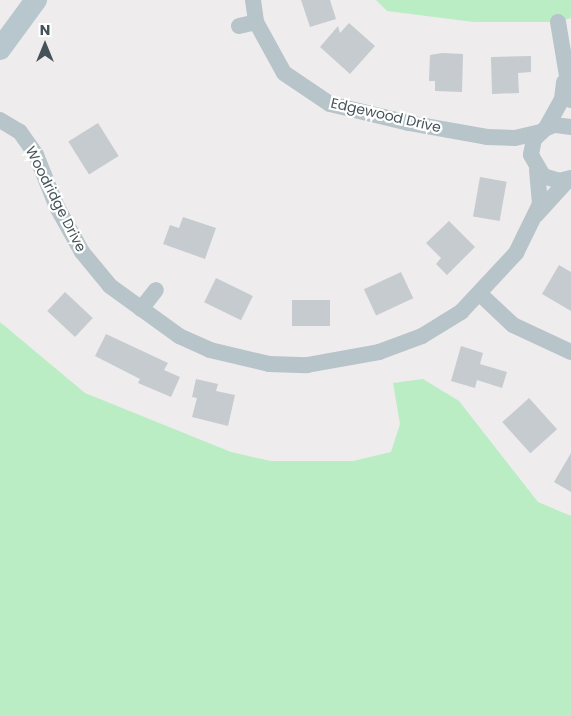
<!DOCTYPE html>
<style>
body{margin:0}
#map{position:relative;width:571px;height:716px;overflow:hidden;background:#efeced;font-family:Poppins,sans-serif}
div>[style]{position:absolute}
.green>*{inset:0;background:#baedc4}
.building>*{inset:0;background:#c6cbcf;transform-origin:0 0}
.minor>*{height:16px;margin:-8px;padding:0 8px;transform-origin:8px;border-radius:8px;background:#b7c4c9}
.secondary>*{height:22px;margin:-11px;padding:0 11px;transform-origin:11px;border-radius:11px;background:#b8c7ce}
span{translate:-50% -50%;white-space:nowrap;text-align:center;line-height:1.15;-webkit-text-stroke:4.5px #fff;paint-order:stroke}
.street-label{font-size:14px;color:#455359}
.north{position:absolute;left:20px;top:20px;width:50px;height:50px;-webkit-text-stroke:4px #fff;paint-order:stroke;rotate:0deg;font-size:14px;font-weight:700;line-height:20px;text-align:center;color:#455359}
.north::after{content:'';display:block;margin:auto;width:18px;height:22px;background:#455359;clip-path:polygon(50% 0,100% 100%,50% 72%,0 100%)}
</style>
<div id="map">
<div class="green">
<i style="clip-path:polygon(376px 0,571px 0,571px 18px,558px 22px,474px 22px,387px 11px)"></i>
<i style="clip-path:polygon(0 322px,85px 393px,231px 452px,271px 461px,353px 461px,391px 452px,400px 424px,393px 383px,423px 379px,459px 401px,538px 502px,571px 516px,571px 716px,0 716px)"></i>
</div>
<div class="building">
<i style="clip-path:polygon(301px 0,330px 0,336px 19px,310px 27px)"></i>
<i style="clip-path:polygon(349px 23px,375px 46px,350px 74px,320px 47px,338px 26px,340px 33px)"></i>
<i style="clip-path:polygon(442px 53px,463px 54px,462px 92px,435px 91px,435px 81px,429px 81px,430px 55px)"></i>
<i style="clip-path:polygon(531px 56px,531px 72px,518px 73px,519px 93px,492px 94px,491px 57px)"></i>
<i style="left:98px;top:123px;width:39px;height:35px;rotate:58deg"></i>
<i style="left:480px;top:177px;width:27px;height:40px;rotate:10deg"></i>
<i style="clip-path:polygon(183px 217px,216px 228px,205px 259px,163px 244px,170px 225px,179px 228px)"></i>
<i style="clip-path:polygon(449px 221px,475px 247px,447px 275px,436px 264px,441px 258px,426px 243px)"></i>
<i style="clip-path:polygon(559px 265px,571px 272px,571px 311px,542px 294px)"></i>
<i style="left:401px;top:272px;width:29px;height:41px;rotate:65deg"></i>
<i style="left:216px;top:278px;width:41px;height:27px;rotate:26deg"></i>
<i style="left:65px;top:292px;width:38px;height:26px;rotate:43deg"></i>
<i style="left:330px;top:300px;width:26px;height:38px;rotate:90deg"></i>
<i style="clip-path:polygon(106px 334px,168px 363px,164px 370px,180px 377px,171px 397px,138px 383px,140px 379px,95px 356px)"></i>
<i style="clip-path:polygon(461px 346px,483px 353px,480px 364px,507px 372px,502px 388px,477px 380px,475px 388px,451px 381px)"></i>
<i style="clip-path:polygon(196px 379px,218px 384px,216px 391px,235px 395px,228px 426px,192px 417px,197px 398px,192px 397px)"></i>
<i style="left:529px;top:398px;width:42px;height:36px;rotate:48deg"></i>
<i style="clip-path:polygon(571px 453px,571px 492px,554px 482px)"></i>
</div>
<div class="minor">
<i style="left:253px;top:0;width:22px;rotate:82deg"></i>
<i style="left:256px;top:22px;width:58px;rotate:61.2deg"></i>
<i style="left:284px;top:73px;width:55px;rotate:34deg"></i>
<i style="left:330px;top:104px;width:81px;rotate:13.5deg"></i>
<i style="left:409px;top:123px;width:79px;rotate:10.2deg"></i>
<i style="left:487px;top:137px;width:28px;rotate:2deg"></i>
<i style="left:515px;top:138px;width:26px;rotate:-13deg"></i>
<i style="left:558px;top:22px;width:79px;rotate:80.5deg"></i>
<i style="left:239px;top:26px;width:17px;rotate:-13deg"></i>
<i style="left:0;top:120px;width:23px;rotate:31deg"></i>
<i style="left:20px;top:132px;width:28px;rotate:55deg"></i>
<i style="left:36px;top:155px;width:56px;rotate:68deg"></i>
<i style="left:57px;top:207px;width:51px;rotate:60.9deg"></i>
<i style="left:82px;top:252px;width:44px;rotate:50.5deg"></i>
<i style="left:110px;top:286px;width:85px;rotate:35.9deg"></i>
<i style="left:179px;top:336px;width:34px;rotate:24deg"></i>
<i style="left:210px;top:350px;width:61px;rotate:13.3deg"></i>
<i style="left:269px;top:364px;width:38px;rotate:2deg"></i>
<i style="left:307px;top:365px;width:73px;rotate:-10.2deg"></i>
<i style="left:379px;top:352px;width:46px;rotate:-20.4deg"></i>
<i style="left:422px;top:336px;width:46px;rotate:-31.6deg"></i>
<i style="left:461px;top:312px;width:81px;rotate:-47deg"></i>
<i style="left:516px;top:253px;width:55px;rotate:-63.9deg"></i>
<i style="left:540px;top:204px;width:34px;rotate:-95deg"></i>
<i style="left:571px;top:127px;width:17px;rotate:-173deg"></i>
<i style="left:554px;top:125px;width:9px;rotate:159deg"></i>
<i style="left:546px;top:128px;width:16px;rotate:137deg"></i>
<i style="left:534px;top:139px;width:16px;rotate:101deg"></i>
<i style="left:531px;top:155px;width:24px;rotate:60deg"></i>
<i style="left:543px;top:176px;width:17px;rotate:17deg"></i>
<i style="left:559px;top:181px;width:12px;rotate:-14deg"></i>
<i style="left:546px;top:128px;width:33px;rotate:-61deg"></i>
<i style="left:562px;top:99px;width:17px;rotate:-83deg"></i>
<i style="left:536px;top:215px;width:47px;rotate:-47.6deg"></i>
<i style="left:480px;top:294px;width:45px;rotate:43.2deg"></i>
<i style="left:513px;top:325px;width:64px;rotate:25deg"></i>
<i style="left:141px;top:309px;width:24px;rotate:-52deg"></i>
</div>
<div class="secondary">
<i style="left:0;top:49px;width:61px;rotate:-53.7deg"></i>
</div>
<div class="street-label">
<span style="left:386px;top:115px;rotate:13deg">Edgewood Drive</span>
<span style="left:56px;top:199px;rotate:63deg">Woodridge Drive</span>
</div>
<div class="north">N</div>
</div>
